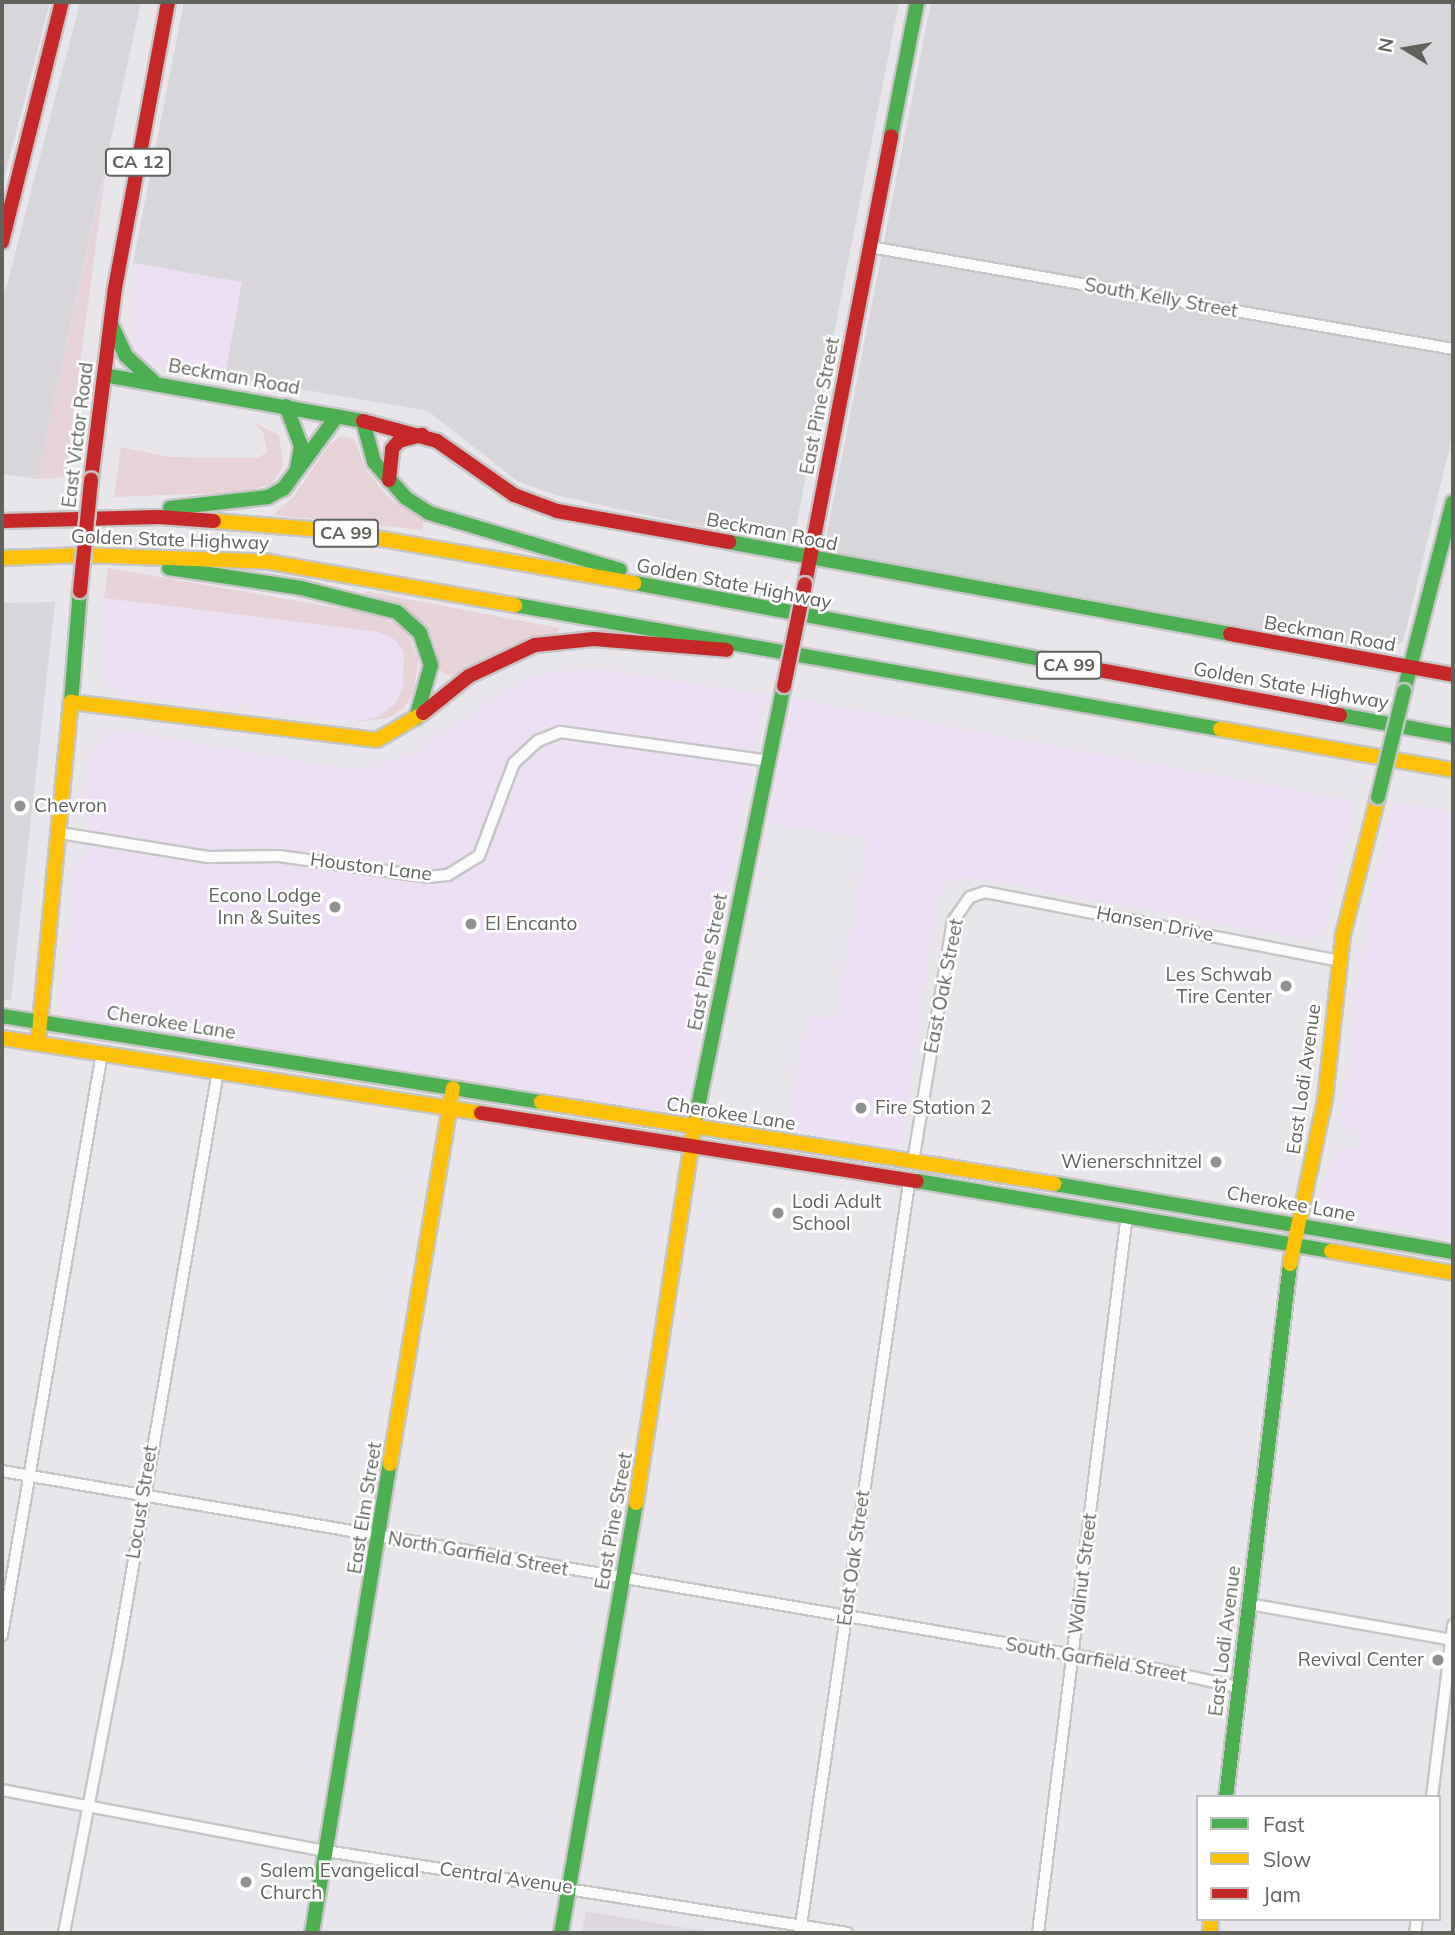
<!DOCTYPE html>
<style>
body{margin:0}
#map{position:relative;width:1455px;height:1935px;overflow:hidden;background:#e9e6eb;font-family:Mulish,sans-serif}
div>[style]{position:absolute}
.commercial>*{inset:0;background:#ede0f4}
.industrial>*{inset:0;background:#d8d6db}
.education>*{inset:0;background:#ddd8e0}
.green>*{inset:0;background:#e6d2d7}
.roads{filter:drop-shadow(2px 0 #c6c6c6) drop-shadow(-2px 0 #c6c6c6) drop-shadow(0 2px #c6c6c6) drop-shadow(0 -2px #c6c6c6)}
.street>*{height:10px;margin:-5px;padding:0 5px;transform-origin:5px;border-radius:5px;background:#fcfbfc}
.fast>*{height:14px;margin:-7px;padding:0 7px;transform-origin:7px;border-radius:7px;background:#4caf50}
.slow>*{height:14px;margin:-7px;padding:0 7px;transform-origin:7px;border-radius:7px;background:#ffc107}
.jam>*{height:14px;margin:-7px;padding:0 7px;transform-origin:7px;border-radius:7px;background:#c62828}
.bridges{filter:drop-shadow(2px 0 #c6c6c6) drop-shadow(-2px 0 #c6c6c6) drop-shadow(0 2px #c6c6c6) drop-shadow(0 -2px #c6c6c6)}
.fast-bridge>*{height:14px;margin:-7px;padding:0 7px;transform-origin:7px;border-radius:7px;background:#4caf50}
.jam-bridge>*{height:14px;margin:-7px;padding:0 7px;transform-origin:7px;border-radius:7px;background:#c62828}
.dots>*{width:19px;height:19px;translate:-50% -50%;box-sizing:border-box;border:4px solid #fff;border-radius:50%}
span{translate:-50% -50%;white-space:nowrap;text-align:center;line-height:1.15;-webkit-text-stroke:5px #fff;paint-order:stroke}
.shield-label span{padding:2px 5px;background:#fff;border:2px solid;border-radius:5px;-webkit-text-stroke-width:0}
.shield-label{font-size:18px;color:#60635c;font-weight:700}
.street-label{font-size:19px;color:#60635c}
.poi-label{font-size:19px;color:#60635c}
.left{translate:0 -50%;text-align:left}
.right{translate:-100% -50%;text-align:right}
.frame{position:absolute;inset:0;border:4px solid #60635c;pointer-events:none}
.legend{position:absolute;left:1196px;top:1795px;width:245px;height:126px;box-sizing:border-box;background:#fff;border:2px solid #bfc1be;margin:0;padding:9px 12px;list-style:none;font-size:21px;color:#60635c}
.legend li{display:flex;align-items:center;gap:14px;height:35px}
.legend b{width:35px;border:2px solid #bfc1be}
.north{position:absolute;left:1371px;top:14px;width:70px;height:70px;-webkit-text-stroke:5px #fff;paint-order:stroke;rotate:281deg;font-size:19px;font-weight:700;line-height:28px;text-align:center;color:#60635c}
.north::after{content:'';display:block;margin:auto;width:24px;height:32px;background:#60635c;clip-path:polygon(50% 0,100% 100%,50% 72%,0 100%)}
</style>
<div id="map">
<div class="commercial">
<i style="clip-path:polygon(133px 263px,242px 282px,225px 376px,154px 364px,142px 357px,131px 343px)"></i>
<i style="clip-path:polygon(104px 598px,379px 632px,394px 639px,404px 652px,403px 688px,395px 704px,377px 717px,354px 722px,256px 712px,246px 702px,237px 700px,232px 709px,120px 695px,108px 685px,103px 672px)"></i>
<i style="clip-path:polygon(606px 670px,766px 695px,686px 1104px,674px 1113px,67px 1017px,61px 1006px,74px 869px,88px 855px,90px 823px,79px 809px,95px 744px,115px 729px,348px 769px,372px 769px,417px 750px,525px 679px,561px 671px)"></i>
<i style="clip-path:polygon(792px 698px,1355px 801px,1324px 929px,1308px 939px,975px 878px,954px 879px,943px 886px,935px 910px,901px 1143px,895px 1147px,786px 1130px,807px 1016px,835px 1019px,868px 839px,767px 823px)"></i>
<i style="clip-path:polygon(1393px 802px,1453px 813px,1453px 1239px,1337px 1218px,1326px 1210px,1322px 1196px,1333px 1155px,1346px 1147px,1357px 1151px,1363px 1134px,1346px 1127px,1342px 1115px,1370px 901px)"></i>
</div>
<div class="industrial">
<i style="clip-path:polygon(2px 2px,50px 2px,2px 186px)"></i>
<i style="clip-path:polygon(80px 2px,141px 2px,37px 479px,2px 474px,2px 304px)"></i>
<i style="clip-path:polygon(184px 2px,899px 2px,795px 532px,778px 543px,555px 495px,517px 481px,428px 411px,225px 376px,242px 282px,133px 263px)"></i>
<i style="clip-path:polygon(931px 2px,1453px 2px,1453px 433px,1403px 642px,1384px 652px,837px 554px,826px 538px)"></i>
<i style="clip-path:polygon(55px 602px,11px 1000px,2px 999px,2px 603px)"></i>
</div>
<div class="education">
<i style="clip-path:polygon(586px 1911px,693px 1929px,717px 1933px,582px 1933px)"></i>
</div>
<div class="green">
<i style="clip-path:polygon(107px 161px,65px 477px,37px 479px)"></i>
<i style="clip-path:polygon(254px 423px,279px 435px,283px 466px,271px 484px,244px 492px,114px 497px,121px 447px,169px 457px,258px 458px,267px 452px,263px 432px)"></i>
<i style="clip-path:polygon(341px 436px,354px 439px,366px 470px,391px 500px,423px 520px,423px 530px,273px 515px,293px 497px,330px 444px)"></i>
<i style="clip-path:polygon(108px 568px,372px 614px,395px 623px,410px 639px,418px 659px,414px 691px,404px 708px,388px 718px,354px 722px,377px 717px,395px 704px,403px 688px,404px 652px,394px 639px,379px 632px,104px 598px)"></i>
<i style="clip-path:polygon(365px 591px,559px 628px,558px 635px,517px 642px,452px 678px,439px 670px,435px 644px,424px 624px,410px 611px,364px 596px)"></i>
</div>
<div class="roads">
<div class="street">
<i style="left:870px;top:247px;width:592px;rotate:9.92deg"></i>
<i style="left:60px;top:833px;width:150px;rotate:9.2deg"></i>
<i style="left:208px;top:857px;width:71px;rotate:-0.8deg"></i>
<i style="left:279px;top:856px;width:150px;rotate:8deg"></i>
<i style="left:428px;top:877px;width:20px;rotate:-6deg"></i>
<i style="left:448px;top:875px;width:36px;rotate:-32deg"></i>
<i style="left:479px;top:856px;width:99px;rotate:-69.4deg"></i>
<i style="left:514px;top:763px;width:33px;rotate:-43deg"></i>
<i style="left:538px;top:741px;width:24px;rotate:-22deg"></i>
<i style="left:560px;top:732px;width:212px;rotate:7.9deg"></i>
<i style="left:913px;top:1162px;width:244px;rotate:-80.6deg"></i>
<i style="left:953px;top:921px;width:29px;rotate:-55deg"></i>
<i style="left:970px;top:897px;width:16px;rotate:-18deg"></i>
<i style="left:985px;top:892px;width:361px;rotate:11deg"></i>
<i style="left:2px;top:1471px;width:1170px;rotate:9.74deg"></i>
<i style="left:1155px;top:1669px;width:85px;rotate:12.2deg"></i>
<i style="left:1249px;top:1604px;width:207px;rotate:10deg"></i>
<i style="left:2px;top:1635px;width:591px;rotate:-80.25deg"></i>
<i style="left:2px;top:1790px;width:330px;rotate:10.7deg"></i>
<i style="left:326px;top:1851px;width:527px;rotate:8.94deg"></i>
<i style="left:1432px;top:1797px;width:173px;rotate:-83deg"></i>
<i style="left:64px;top:1933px;width:285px;rotate:-79.1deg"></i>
<i style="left:118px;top:1653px;width:591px;rotate:-80.25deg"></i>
<i style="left:800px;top:1933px;width:758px;rotate:-81.73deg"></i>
<i style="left:1038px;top:1933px;width:724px;rotate:-82.94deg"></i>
<i style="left:1415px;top:1933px;width:14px;rotate:-82deg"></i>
</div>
<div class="fast">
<i style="left:891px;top:136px;width:136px;rotate:-79deg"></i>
<i style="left:111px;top:324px;width:35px;rotate:65deg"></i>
<i style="left:126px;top:356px;width:38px;rotate:43deg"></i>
<i style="left:104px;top:375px;width:263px;rotate:10.1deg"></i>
<i style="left:286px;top:406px;width:43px;rotate:69.4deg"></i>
<i style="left:301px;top:446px;width:22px;rotate:100deg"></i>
<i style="left:363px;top:421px;width:42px;rotate:75deg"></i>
<i style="left:374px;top:462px;width:48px;rotate:48.4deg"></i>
<i style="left:406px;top:498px;width:27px;rotate:33deg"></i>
<i style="left:429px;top:513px;width:199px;rotate:16.6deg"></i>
<i style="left:170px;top:508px;width:99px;rotate:-6.4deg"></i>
<i style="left:268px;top:497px;width:18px;rotate:-29deg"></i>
<i style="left:284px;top:488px;width:89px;rotate:-53.6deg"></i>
<i style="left:729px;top:542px;width:509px;rotate:10.41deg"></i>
<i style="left:169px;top:568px;width:134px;rotate:8.6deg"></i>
<i style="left:301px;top:588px;width:99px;rotate:14deg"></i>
<i style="left:397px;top:612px;width:31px;rotate:42deg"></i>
<i style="left:420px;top:633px;width:34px;rotate:71deg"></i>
<i style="left:431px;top:665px;width:55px;rotate:105.8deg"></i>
<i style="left:635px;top:583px;width:423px;rotate:10.6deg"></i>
<i style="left:515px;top:605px;width:716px;rotate:9.98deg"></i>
<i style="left:1404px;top:691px;width:195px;rotate:-75.5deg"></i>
<i style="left:71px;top:702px;width:111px;rotate:-85.4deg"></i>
<i style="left:1340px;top:715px;width:115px;rotate:10.5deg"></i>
<i style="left:2px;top:1016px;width:546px;rotate:9.07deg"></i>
<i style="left:695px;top:1122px;width:445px;rotate:-78.5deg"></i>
<i style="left:917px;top:1181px;width:420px;rotate:9.6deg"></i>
<i style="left:1055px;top:1184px;width:404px;rotate:9.7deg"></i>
<i style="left:1226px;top:1797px;width:537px;rotate:-83.15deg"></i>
<i style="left:312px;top:1933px;width:475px;rotate:-80.6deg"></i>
<i style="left:561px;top:1933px;width:436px;rotate:-80.1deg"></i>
</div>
<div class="slow">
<i style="left:214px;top:521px;width:122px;rotate:4.7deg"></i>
<i style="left:336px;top:531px;width:303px;rotate:9.9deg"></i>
<i style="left:2px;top:558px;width:81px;rotate:-2.1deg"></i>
<i style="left:83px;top:555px;width:187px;rotate:2.1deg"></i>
<i style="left:270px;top:562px;width:249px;rotate:10deg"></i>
<i style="left:71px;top:702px;width:308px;rotate:7.1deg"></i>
<i style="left:377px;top:740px;width:53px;rotate:-30.4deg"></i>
<i style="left:1220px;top:729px;width:237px;rotate:10deg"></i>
<i style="left:2px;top:1038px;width:485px;rotate:8.9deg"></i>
<i style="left:38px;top:1043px;width:343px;rotate:-84.5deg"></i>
<i style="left:541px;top:1102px;width:520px;rotate:9.06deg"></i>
<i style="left:1331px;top:1251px;width:124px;rotate:10.2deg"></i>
<i style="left:1290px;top:1264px;width:168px;rotate:-78deg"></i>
<i style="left:1325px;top:1100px;width:166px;rotate:-83.8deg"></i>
<i style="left:1343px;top:935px;width:142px;rotate:-75.8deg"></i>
<i style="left:390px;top:1464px;width:381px;rotate:-80.5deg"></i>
<i style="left:636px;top:1503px;width:386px;rotate:-81.2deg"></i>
<i style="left:1210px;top:1933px;width:14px;rotate:-86deg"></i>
</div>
<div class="jam">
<i style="left:2px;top:242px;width:247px;rotate:-76deg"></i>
<i style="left:363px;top:421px;width:77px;rotate:15.1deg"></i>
<i style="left:437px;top:441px;width:94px;rotate:35deg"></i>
<i style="left:514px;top:495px;width:46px;rotate:20.4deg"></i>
<i style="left:557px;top:511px;width:175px;rotate:10.2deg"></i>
<i style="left:91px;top:480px;width:193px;rotate:-82.9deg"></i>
<i style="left:115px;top:288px;width:291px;rotate:-79.5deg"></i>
<i style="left:389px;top:480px;width:31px;rotate:-84deg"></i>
<i style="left:392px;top:449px;width:11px;rotate:-49deg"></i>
<i style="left:399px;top:441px;width:24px;rotate:-15deg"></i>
<i style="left:2px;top:521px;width:157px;rotate:-1.5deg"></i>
<i style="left:159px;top:517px;width:55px;rotate:4.2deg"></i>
<i style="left:805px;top:584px;width:456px;rotate:-79.1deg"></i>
<i style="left:1230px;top:634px;width:227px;rotate:10.4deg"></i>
<i style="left:1051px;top:661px;width:294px;rotate:10.6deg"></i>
<i style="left:423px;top:713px;width:59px;rotate:-38.8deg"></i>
<i style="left:469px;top:676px;width:73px;rotate:-25.2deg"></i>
<i style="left:535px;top:645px;width:59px;rotate:-5.8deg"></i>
<i style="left:594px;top:639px;width:133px;rotate:4.7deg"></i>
<i style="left:481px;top:1113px;width:441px;rotate:8.9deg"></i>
</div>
</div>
<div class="bridges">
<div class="fast-bridge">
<i style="left:1378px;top:797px;width:109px;rotate:-76.2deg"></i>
</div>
<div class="jam-bridge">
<i style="left:80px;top:591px;width:112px;rotate:-84.3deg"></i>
<i style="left:784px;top:686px;width:104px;rotate:-78.4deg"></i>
</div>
</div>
<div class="dots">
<i style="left:20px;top:806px;background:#90918e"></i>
<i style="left:335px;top:907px;background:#90918e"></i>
<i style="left:471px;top:924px;background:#90918e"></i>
<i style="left:1286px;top:986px;background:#90918e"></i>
<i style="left:861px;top:1108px;background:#90918e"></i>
<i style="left:1216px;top:1162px;background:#90918e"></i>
<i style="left:778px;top:1213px;background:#90918e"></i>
<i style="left:1438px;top:1660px;background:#90918e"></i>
<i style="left:246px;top:1882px;background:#90918e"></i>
</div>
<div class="shield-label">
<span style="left:138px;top:162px">CA 12</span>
<span style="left:346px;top:533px">CA 99</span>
<span style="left:1069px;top:665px">CA 99</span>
</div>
<div class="street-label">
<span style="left:1161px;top:298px;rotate:10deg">South Kelly Street</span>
<span style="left:234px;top:377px;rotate:10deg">Beckman Road</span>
<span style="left:820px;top:406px;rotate:-79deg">East Pine Street</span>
<span style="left:78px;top:435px;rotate:-83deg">East Victor Road</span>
<span style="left:772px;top:532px;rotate:11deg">Beckman Road</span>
<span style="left:170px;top:540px;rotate:2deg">Golden State Highway</span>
<span style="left:734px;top:584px;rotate:11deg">Golden State Highway</span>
<span style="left:1330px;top:634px;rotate:10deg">Beckman Road</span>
<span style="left:1291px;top:686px;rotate:10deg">Golden State Highway</span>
<span style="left:371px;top:867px;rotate:7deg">Houston Lane</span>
<span style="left:1155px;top:924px;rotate:11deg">Hansen Drive</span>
<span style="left:708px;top:962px;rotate:-79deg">East Pine Street</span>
<span style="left:944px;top:986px;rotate:-79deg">East Oak Street</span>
<span style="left:171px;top:1023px;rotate:9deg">Cherokee Lane</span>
<span style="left:1304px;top:1079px;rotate:-82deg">East Lodi Avenue</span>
<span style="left:731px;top:1114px;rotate:9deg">Cherokee Lane</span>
<span style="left:1291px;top:1204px;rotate:10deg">Cherokee Lane</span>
<span style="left:142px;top:1502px;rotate:-81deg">Locust Street</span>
<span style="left:365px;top:1508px;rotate:-81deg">East Elm Street</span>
<span style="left:614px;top:1521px;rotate:-80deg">East Pine Street</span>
<span style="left:478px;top:1554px;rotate:10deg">North Garfield Street</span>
<span style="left:854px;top:1558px;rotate:-82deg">East Oak Street</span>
<span style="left:1083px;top:1574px;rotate:-83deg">Walnut Street</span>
<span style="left:1225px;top:1641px;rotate:-83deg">East Lodi Avenue</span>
<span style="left:1096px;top:1660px;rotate:10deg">South Garfield Street</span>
<span style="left:506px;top:1878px;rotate:8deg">Central Avenue</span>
</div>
<div class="poi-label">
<span class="left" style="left:34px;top:806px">Chevron</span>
<span class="right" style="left:321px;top:907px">Econo Lodge<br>Inn &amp; Suites</span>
<span class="left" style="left:485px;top:924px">El Encanto</span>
<span class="right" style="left:1272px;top:986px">Les Schwab<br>Tire Center</span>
<span class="left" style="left:875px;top:1108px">Fire Station 2</span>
<span class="right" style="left:1202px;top:1162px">Wienerschnitzel</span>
<span class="left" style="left:792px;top:1213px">Lodi Adult<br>School</span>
<span class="right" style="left:1424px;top:1660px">Revival Center</span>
<span class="left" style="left:260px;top:1882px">Salem Evangelical<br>Church</span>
</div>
<div class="frame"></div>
<ul class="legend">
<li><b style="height:9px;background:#4caf50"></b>Fast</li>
<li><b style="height:9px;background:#ffc107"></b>Slow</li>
<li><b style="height:9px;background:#c62828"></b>Jam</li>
</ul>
<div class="north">N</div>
</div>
